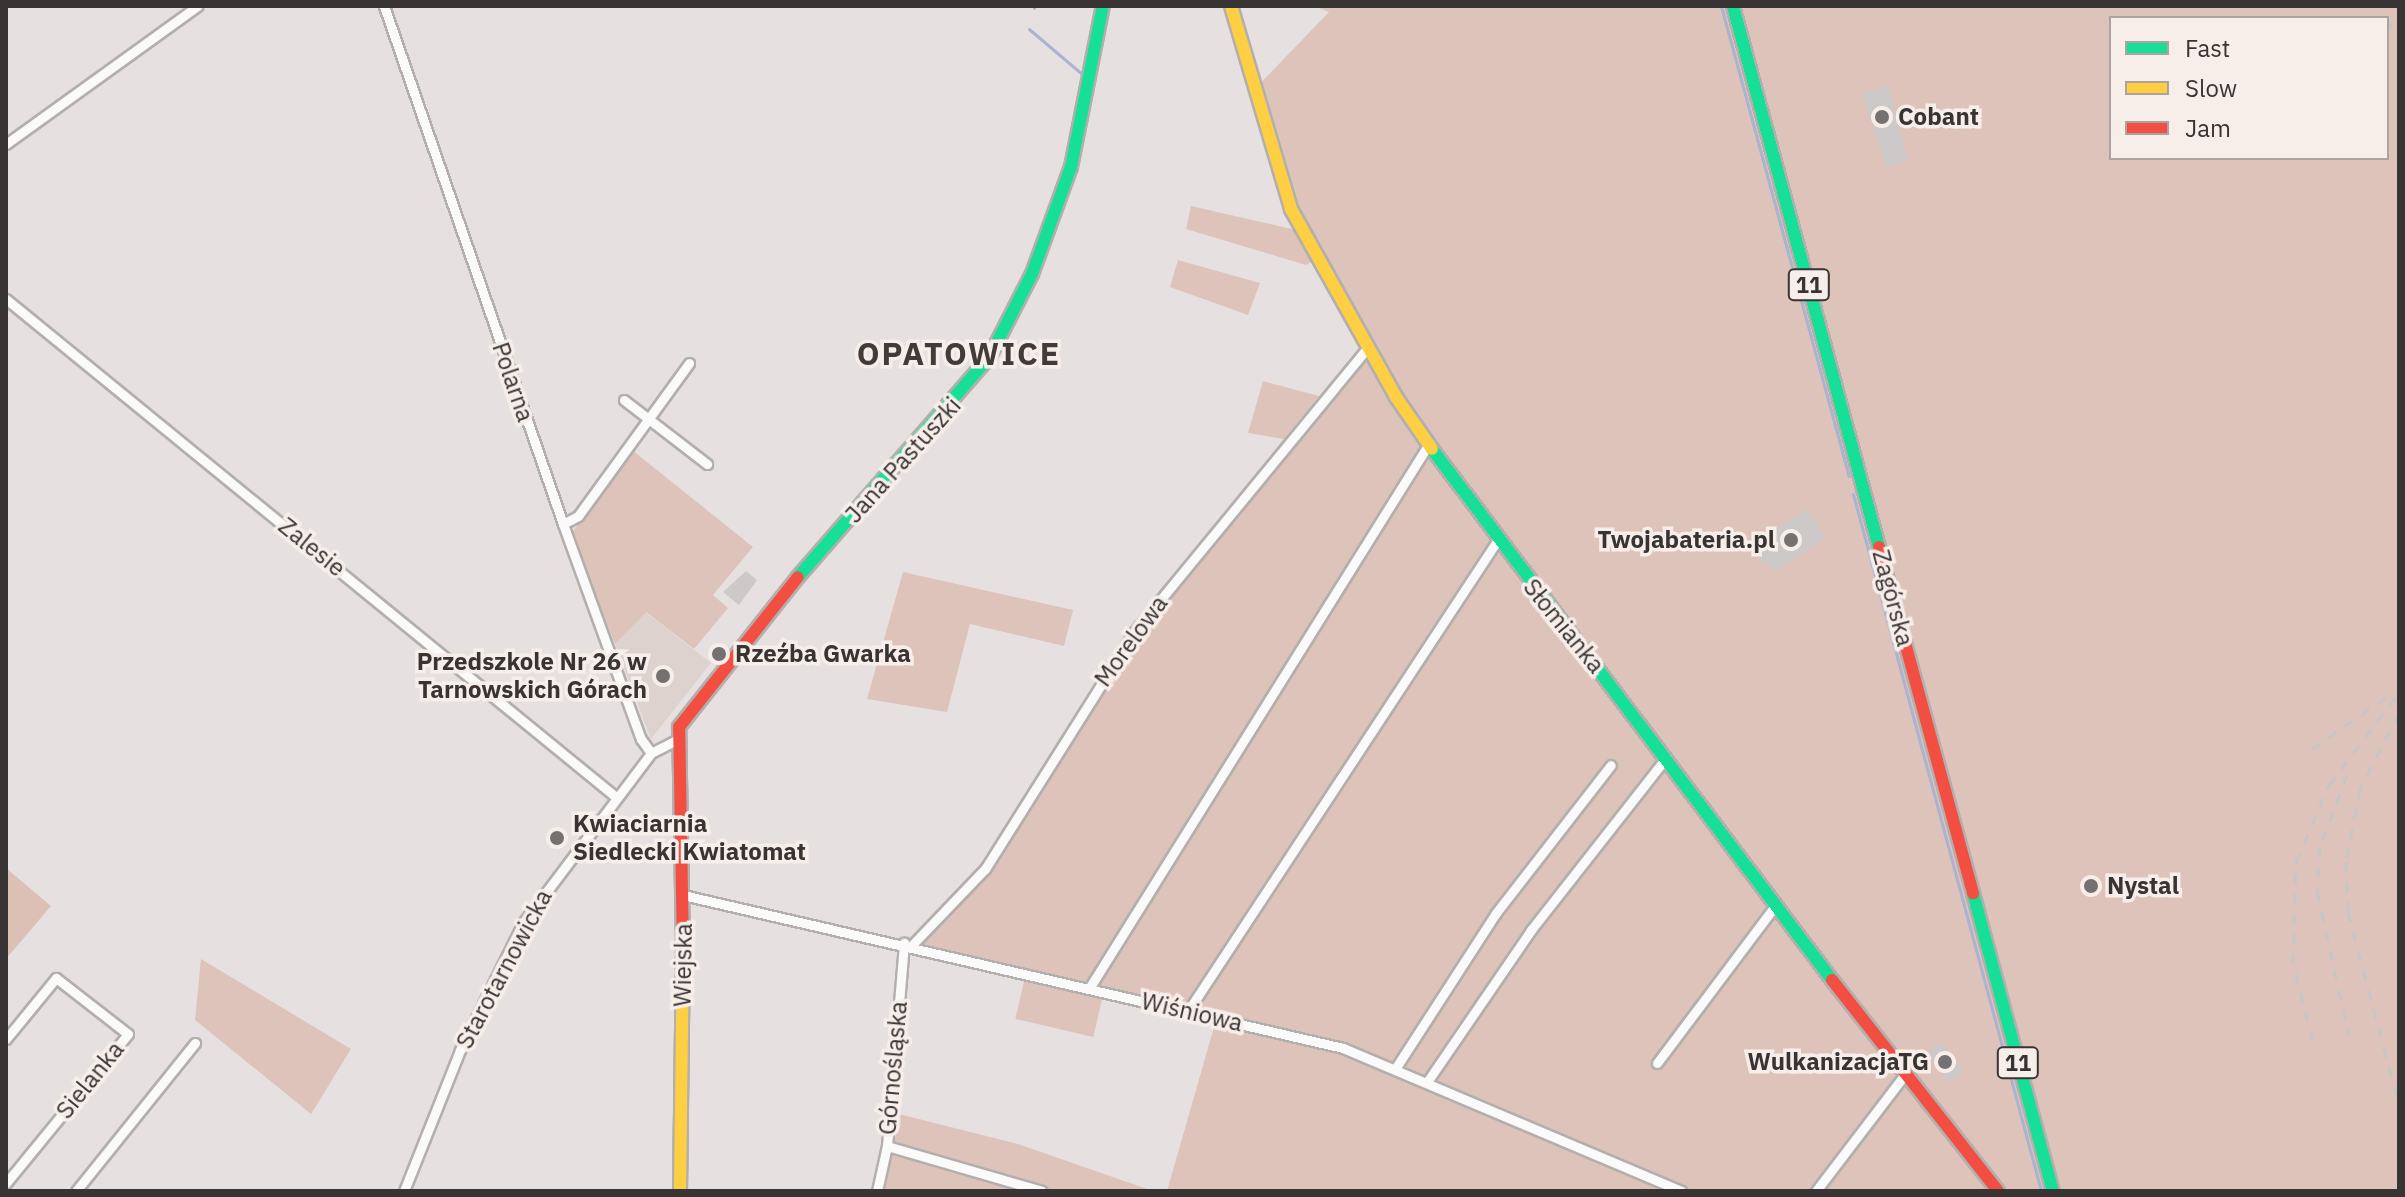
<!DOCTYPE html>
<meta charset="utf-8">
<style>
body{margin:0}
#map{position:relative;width:2405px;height:1197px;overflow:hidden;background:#e6e1e0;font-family:"IBM Plex Sans",sans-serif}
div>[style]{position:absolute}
.built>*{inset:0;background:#ded2ce}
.green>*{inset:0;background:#ddc3ba;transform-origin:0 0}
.forest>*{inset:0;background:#ddc0b5}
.stream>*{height:3px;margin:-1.5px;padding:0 1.5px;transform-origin:1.5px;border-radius:1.5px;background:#aab3cf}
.building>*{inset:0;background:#cdc9c8;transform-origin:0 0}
.roads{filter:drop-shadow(2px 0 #b3afad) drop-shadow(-2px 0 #b3afad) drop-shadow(0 2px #b3afad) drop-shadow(0 -2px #b3afad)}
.street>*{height:9px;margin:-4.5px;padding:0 4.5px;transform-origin:4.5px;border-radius:4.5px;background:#fbfafa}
.fast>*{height:12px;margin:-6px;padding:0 6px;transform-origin:6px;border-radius:6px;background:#16e098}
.slow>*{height:12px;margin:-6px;padding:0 6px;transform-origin:6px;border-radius:6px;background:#ffcf43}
.jam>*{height:12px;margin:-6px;padding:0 6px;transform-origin:6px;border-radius:6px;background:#f24e42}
.rail>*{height:3px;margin-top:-1.5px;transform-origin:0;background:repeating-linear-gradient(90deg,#c7c6c6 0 10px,transparent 0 20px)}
.dots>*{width:22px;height:22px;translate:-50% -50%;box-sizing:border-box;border:4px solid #f7ede9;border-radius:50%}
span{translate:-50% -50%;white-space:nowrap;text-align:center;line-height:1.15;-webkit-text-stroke:7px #f7ede9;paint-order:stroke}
.shield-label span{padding:2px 6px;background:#f7ede9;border:2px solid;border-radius:6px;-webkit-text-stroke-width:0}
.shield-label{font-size:22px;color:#383433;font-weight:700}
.poi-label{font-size:24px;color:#383433;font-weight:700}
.left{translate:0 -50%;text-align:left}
.right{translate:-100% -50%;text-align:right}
.street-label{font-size:24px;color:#383433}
.district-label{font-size:32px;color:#423b37;font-weight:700;letter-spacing:2px}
.frame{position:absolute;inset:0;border:8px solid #383433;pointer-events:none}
.legend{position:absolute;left:2109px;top:16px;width:280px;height:144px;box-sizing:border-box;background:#f7ede9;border:2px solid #aba3a0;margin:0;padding:10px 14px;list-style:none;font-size:24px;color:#383433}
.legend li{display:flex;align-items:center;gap:16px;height:40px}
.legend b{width:40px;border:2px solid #aba3a0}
</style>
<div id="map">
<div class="built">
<i style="clip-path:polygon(645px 612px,711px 663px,651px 739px,615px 644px)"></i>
</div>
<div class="green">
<i style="clip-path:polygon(evenodd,1313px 6px,2399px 6px,2399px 1191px,1167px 1191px,1216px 1020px,901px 949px,951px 908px,981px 871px,1120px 649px,1365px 343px,1305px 235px,1254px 90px,1329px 12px,1313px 6px,2111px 18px,2387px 18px,2387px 158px,2111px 158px,2111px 18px)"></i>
<i style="clip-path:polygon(1191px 206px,1296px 230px,1313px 261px,1306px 265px,1186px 229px)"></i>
<i style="clip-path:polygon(1178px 260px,1260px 283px,1248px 315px,1170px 287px)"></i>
<i style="clip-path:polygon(1263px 381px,1319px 396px,1284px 439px,1248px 433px)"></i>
<i style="clip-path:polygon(632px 450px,753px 547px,713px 595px,728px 608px,694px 649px,646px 612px,615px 644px,571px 534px)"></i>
<i style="clip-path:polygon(903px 572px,1073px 610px,1064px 646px,970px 624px,947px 712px,867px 699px)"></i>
<i style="clip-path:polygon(201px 959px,351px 1049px,311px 1114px,195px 1020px)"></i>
<i style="left:1025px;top:977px;width:80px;height:43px;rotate:13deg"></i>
<i style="clip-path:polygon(887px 1111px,1018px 1144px,1153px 1191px,875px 1191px)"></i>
</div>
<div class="forest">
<i style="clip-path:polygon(6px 868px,51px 906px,6px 959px)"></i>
</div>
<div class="stream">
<i style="left:1721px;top:6px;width:487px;rotate:74.8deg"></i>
<i style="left:1034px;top:8px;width:2px;rotate:-90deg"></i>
<i style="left:1029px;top:29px;width:70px;rotate:40.3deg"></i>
<i style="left:1853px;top:494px;width:722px;rotate:74.9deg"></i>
</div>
<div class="building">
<i style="clip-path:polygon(1888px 86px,1908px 161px,1887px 167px,1862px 93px)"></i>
<i style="clip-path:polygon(1807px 509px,1826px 538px,1775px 572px,1768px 562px,1763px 565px,1756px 543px)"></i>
<i style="clip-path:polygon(746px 571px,757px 580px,739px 605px,723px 592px)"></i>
<i style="left:1941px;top:1042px;width:37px;height:18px;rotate:52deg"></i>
</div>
<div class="roads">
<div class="street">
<i style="left:384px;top:6px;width:548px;rotate:70.94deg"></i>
<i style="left:563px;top:524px;width:229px;rotate:70.1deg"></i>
<i style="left:641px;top:739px;width:17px;rotate:54deg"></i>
<i style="left:6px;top:144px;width:236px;rotate:-35.8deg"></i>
<i style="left:6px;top:299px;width:787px;rotate:39.23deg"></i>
<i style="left:624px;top:400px;width:105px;rotate:37.6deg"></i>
<i style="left:563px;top:524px;width:17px;rotate:-28deg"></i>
<i style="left:578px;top:516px;width:189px;rotate:-54deg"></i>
<i style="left:683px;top:895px;width:678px;rotate:13.05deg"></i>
<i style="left:1343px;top:1048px;width:367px;rotate:22.9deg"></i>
<i style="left:912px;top:945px;width:105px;rotate:-46.2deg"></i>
<i style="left:985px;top:869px;width:280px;rotate:-57.8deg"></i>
<i style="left:1134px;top:632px;width:367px;rotate:-50.6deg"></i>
<i style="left:1090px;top:987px;width:639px;rotate:-58.05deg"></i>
<i style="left:1188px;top:1011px;width:562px;rotate:-56.68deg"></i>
<i style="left:6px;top:1039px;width:79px;rotate:-50.7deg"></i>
<i style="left:56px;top:978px;width:91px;rotate:37.9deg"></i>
<i style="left:128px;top:1034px;width:193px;rotate:129.3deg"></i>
<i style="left:1657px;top:1063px;width:195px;rotate:-53.1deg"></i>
<i style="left:1395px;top:1069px;width:186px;rotate:-57.1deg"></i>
<i style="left:1496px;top:913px;width:187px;rotate:-52.2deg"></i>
<i style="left:1427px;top:1082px;width:184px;rotate:-55.6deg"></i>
<i style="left:1531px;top:930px;width:219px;rotate:-51.9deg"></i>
<i style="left:887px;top:1146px;width:161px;rotate:16.2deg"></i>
<i style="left:76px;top:1191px;width:190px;rotate:-51.2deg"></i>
<i style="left:404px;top:1191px;width:152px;rotate:-68.3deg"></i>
<i style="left:460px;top:1050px;width:142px;rotate:-63.6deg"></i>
<i style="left:523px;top:923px;width:213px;rotate:-53deg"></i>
<i style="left:651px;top:753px;width:28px;rotate:-27deg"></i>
<i style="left:877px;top:1191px;width:46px;rotate:-77.5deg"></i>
<i style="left:887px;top:1146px;width:204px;rotate:-85.2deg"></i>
<i style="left:1816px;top:1191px;width:148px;rotate:-52.7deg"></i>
</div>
<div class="fast">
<i style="left:1733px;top:6px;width:560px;rotate:74.9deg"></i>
<i style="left:1432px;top:449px;width:665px;rotate:53.01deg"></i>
<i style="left:798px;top:577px;width:293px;rotate:-49deg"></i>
<i style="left:990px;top:356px;width:92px;rotate:-62.9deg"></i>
<i style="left:1032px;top:274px;width:114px;rotate:-70deg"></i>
<i style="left:1071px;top:167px;width:164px;rotate:-78.8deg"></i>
<i style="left:1973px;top:893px;width:309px;rotate:75deg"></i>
</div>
<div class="slow">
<i style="left:1231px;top:6px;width:212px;rotate:73.5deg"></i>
<i style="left:1291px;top:209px;width:215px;rotate:60.8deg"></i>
<i style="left:1396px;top:397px;width:63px;rotate:55.3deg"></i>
<i style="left:680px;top:1191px;width:243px;rotate:-89.3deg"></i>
</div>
<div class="jam">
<i style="left:1879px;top:547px;width:359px;rotate:74.8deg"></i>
<i style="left:683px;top:948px;width:221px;rotate:-91deg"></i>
<i style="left:679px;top:727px;width:191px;rotate:-51.6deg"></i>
<i style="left:1832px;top:980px;width:268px;rotate:51.8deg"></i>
</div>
</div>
<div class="rail">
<i style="left:2387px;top:20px;width:23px;rotate:59deg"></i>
<i style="left:2399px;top:713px;width:85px;rotate:117.2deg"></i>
<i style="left:2360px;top:789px;width:74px;rotate:100.9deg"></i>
<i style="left:2346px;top:862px;width:50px;rotate:87.7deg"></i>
<i style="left:2348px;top:912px;width:202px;rotate:75.3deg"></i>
<i style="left:2312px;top:749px;width:93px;rotate:-34.9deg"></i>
<i style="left:2347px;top:775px;width:77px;rotate:110.6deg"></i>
<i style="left:2320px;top:847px;width:45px;rotate:93.8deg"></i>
<i style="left:2317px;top:892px;width:147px;rotate:77.4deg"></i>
<i style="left:2313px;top:1041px;width:81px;rotate:-104.4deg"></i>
<i style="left:2293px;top:963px;width:101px;rotate:-88.3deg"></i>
<i style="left:2296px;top:862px;width:84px;rotate:-66.8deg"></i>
<i style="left:2329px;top:785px;width:116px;rotate:-53deg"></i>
</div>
<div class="dots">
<i style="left:1882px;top:117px;background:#757170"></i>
<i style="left:1791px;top:540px;background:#757170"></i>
<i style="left:719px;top:654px;background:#757170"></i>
<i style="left:663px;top:676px;background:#757170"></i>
<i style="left:557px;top:838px;background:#757170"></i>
<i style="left:2091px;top:886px;background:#757170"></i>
<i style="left:1945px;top:1062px;background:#757170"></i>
</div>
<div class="shield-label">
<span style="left:1809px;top:285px">11</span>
<span style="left:2018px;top:1063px">11</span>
</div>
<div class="poi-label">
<span class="left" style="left:1898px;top:117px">Cobant</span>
<span class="right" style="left:1775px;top:540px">Twojabateria.pl</span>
<span class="left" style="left:735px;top:654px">Rzeźba Gwarka</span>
<span class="right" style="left:647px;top:676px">Przedszkole Nr 26 w<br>Tarnowskich Górach</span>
<span class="left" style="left:573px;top:838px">Kwiaciarnia<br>Siedlecki Kwiatomat</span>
<span class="left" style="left:2107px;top:886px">Nystal</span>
<span class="right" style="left:1929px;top:1062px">WulkanizacjaTG</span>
</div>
<div class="street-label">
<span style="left:513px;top:382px;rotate:71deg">Polarna</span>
<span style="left:903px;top:460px;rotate:-48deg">Jana Pastuszki</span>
<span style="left:312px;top:547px;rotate:39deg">Zalesie</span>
<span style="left:1893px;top:598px;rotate:75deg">Zagórska</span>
<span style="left:1564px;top:626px;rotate:51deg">Słomianka</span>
<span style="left:1131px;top:641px;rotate:-54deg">Morelowa</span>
<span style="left:683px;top:965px;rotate:-89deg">Wiejska</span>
<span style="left:504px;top:969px;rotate:-62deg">Starotarnowicka</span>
<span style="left:1192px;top:1012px;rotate:13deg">Wiśniowa</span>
<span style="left:893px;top:1068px;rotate:-85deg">Górnośląska</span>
<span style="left:90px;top:1080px;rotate:-51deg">Sielanka</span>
</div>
<div class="district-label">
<span style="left:959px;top:353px">OPATOWICE</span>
</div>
<div class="frame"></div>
<ul class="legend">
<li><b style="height:10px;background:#16e098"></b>Fast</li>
<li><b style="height:10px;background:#ffcf43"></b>Slow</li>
<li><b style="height:10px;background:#f24e42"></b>Jam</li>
</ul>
</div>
